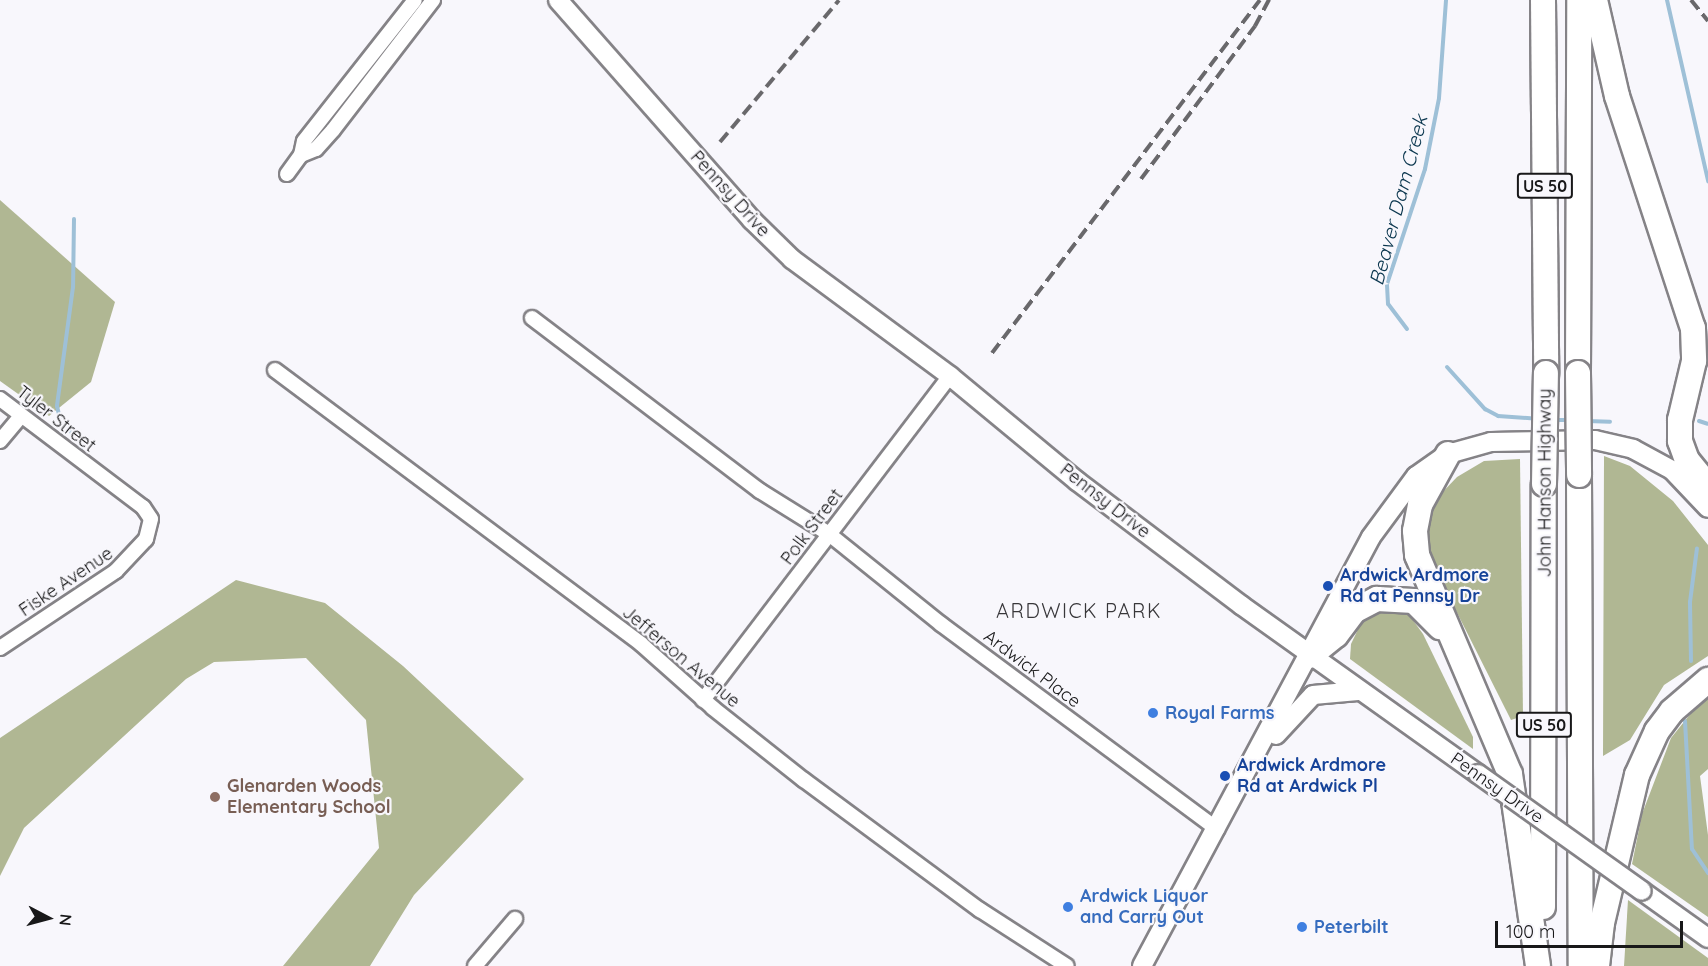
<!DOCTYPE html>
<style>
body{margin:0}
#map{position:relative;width:1708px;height:966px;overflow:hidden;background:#f8f7fc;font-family:Quicksand,sans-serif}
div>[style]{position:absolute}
.forest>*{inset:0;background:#b0b793}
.stream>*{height:4px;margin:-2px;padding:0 2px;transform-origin:2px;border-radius:2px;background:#9ec0d7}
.roads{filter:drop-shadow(2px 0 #858387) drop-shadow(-2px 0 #858387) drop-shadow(0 2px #858387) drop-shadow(0 -2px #858387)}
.street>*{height:14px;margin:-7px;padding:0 7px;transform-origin:7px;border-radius:7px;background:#fff}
.secondary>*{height:18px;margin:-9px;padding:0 9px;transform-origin:9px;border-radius:9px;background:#fff}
.highway>*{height:24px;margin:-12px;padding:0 12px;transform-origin:12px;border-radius:12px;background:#fff}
.rail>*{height:4px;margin-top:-2px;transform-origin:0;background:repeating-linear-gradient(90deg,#69686b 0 12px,transparent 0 18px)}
.bridges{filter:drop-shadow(2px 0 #858387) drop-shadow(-2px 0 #858387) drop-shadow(0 2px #858387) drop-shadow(0 -2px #858387)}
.secondary-bridge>*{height:18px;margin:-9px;padding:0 9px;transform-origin:9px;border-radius:9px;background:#fff}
.highway-bridge>*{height:24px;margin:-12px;padding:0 12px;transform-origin:12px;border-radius:12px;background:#fff}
.dots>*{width:16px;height:16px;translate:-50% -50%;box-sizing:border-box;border:3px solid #f8f7fc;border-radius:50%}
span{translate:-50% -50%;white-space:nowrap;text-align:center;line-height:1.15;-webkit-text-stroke:4.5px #f8f7fc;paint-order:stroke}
.shield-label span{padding:2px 4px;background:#f8f7fc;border:2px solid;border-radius:4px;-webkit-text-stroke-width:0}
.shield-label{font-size:16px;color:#181819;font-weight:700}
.street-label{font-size:18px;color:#181819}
.transit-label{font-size:18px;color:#164399;font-weight:700}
.left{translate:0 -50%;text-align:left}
.shop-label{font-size:18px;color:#366cbe;font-weight:700}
.education-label{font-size:18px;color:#785e54;font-weight:700}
.water-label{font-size:20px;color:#09354d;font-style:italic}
.neighbourhood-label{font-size:20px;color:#38373a;letter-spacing:1.5px}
.north{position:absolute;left:18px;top:888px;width:60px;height:60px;-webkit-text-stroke:4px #f8f7fc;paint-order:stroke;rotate:96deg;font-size:16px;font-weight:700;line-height:24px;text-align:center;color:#181819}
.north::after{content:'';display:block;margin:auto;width:21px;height:27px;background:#181819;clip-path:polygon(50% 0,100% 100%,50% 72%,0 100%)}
.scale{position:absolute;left:1495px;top:921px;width:188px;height:27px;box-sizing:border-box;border:3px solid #181819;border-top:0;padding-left:8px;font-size:18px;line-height:21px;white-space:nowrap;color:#181819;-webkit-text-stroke:4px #f8f7fc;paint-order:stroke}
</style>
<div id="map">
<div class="forest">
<i style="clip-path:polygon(0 200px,115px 302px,91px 382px,49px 416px,0 381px)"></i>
<i style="clip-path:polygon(1604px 456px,1630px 466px,1673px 501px,1708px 545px,1708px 656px,1664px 685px,1630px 740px,1603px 756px)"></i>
<i style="clip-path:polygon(1520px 459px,1523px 716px,1511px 720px,1429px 557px,1426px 533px,1437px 498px,1457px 477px,1484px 461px)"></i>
<i style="clip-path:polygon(236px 580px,325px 603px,403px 666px,524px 779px,414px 895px,370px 966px,283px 966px,379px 848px,366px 720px,306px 658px,214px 662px,186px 679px,24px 828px,0 876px,0 738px)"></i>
<i style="clip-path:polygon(1394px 608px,1410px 616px,1423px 634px,1473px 737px,1473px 749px,1350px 659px,1351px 644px,1362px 621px,1376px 609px)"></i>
<i style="clip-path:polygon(1708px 692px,1708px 769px,1700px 776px,1708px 835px,1708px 917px,1632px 864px,1642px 814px,1671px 738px)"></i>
<i style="clip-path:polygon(1628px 900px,1708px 958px,1708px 966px,1624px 966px)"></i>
</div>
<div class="stream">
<i style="left:1667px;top:0;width:186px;rotate:77.2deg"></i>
<i style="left:74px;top:219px;width:68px;rotate:90.8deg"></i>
<i style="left:73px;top:287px;width:120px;rotate:97.7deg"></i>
<i style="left:57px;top:406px;width:17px;rotate:77deg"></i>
<i style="left:61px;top:423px;width:25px;rotate:42deg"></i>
<i style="left:80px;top:440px;width:10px;rotate:84deg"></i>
<i style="left:1407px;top:329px;width:31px;rotate:-127deg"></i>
<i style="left:1388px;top:304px;width:20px;rotate:-93deg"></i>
<i style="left:1387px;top:284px;width:121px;rotate:-71.7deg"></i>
<i style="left:1425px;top:169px;width:72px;rotate:-78.8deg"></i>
<i style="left:1439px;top:98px;width:98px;rotate:-85.9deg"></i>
<i style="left:1447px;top:367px;width:57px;rotate:47.9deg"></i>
<i style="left:1485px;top:409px;width:15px;rotate:28deg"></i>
<i style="left:1498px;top:416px;width:39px;rotate:4deg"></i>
<i style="left:1554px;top:420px;width:16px"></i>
<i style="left:1587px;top:421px;width:23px;rotate:2deg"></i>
<i style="left:1699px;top:421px;width:9px;rotate:18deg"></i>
<i style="left:1691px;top:661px;width:59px;rotate:-91deg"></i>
<i style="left:1690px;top:602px;width:54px;rotate:-82.6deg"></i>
<i style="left:1685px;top:721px;width:128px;rotate:86.9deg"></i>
<i style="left:1692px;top:849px;width:29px;rotate:56deg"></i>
</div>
<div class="roads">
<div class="street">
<i style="left:301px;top:155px;width:16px;rotate:-22deg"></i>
<i style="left:316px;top:149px;width:25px;rotate:-48deg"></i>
<i style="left:333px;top:130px;width:164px;rotate:-52.4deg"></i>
<i style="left:287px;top:174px;width:24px;rotate:-54deg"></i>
<i style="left:301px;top:155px;width:14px;rotate:-78deg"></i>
<i style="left:304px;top:141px;width:179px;rotate:-51.8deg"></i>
<i style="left:532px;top:318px;width:286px;rotate:37.2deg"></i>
<i style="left:760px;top:491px;width:81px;rotate:31.9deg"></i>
<i style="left:829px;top:534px;width:144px;rotate:38.8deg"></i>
<i style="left:941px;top:624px;width:344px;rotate:36.6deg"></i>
<i style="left:275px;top:370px;width:457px;rotate:36.8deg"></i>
<i style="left:641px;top:644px;width:96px;rotate:41.6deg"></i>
<i style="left:713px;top:708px;width:116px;rotate:38.4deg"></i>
<i style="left:804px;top:780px;width:219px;rotate:36.5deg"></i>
<i style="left:980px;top:910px;width:103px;rotate:32.8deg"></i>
<i style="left:0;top:399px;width:179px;rotate:37.1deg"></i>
<i style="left:143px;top:507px;width:14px;rotate:56deg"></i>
<i style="left:151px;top:519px;width:21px;rotate:104deg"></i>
<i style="left:146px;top:539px;width:44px;rotate:133.2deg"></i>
<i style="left:116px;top:571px;width:139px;rotate:146.4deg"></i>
<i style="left:0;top:441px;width:31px;rotate:-50deg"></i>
<i style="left:703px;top:700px;width:407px;rotate:-52.7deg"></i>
<i style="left:475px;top:966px;width:62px;rotate:-49.6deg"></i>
</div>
<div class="secondary">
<i style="left:558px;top:0;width:293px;rotate:48.6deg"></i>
<i style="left:752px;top:220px;width:56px;rotate:44.3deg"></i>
<i style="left:792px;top:259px;width:197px;rotate:36.5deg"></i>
<i style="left:950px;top:376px;width:165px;rotate:39.6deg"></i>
<i style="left:1077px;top:481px;width:206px;rotate:37.1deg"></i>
<i style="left:1241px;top:605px;width:291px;rotate:35.5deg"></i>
<i style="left:1276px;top:735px;width:54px;rotate:-47.2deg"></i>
<i style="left:1313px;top:695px;width:45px;rotate:-5.1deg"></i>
<i style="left:1642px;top:891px;width:81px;rotate:35.5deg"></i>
<i style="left:1142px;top:966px;width:486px;rotate:-61.9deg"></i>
<i style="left:1371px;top:537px;width:76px;rotate:-53.6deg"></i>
<i style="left:1416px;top:476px;width:39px;rotate:-35deg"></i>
<i style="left:1448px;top:454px;width:45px;rotate:-15.6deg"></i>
<i style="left:1491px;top:442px;width:104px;rotate:-1.1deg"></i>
<i style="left:1595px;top:440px;width:39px;rotate:13deg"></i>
<i style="left:1633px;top:449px;width:44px;rotate:28.3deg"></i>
<i style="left:1672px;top:470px;width:52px;rotate:46.5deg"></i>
</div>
<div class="highway">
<i style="left:1543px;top:0;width:373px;rotate:89.5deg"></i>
<i style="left:1595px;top:0;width:98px;rotate:77.1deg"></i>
<i style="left:1617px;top:96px;width:244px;rotate:71.9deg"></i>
<i style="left:1693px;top:328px;width:33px;rotate:88deg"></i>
<i style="left:1694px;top:361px;width:61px;rotate:103.3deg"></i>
<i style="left:1680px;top:420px;width:21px;rotate:90deg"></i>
<i style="left:1680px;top:441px;width:20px;rotate:70deg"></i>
<i style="left:1687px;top:460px;width:33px;rotate:51deg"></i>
<i style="left:1578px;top:373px;width:373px;rotate:-89.8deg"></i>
<i style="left:1448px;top:454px;width:58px;rotate:118.8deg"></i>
<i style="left:1420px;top:505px;width:26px;rotate:101deg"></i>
<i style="left:1415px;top:531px;width:24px;rotate:85deg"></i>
<i style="left:1417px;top:555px;width:238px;rotate:67deg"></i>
<i style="left:1510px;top:774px;width:194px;rotate:81.7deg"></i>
<i style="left:1579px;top:475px;width:491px;rotate:89.8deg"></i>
<i style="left:1310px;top:656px;width:33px;rotate:-39deg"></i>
<i style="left:1336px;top:635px;width:30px;rotate:-53deg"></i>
<i style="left:1354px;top:611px;width:26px;rotate:-28deg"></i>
<i style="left:1377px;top:599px;width:37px;rotate:3deg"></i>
<i style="left:1414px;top:601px;width:37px;rotate:45deg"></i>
<i style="left:1543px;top:907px;width:423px;rotate:-89.9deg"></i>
<i style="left:1597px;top:966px;width:43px;rotate:-83.4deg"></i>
<i style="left:1602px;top:923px;width:152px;rotate:-76.7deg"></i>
<i style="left:1637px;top:775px;width:48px;rotate:-65.6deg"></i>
<i style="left:1657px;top:731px;width:25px;rotate:-53deg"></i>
<i style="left:1672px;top:711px;width:48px;rotate:-40.7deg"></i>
</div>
</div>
<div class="rail">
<i style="left:1691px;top:0;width:27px;rotate:51deg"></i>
<i style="left:720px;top:142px;width:185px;rotate:-50deg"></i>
<i style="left:1141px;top:179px;width:191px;rotate:-53.3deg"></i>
<i style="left:1255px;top:26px;width:30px;rotate:-62deg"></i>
<i style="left:992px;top:353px;width:443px;rotate:-52.8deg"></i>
</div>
<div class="bridges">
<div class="secondary-bridge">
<i style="left:1478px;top:774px;width:201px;rotate:35.5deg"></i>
</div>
<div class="highway-bridge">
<i style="left:1578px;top:373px;width:102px;rotate:89.4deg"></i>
<i style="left:1544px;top:484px;width:111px;rotate:-89deg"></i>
</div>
</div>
<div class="dots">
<i style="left:1328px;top:586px;background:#1a4fb4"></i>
<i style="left:1153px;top:713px;background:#3f7fe0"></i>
<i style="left:1225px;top:776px;background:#1a4fb4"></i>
<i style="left:215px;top:797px;background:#8d6e63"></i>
<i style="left:1068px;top:907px;background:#3f7fe0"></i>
<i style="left:1302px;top:927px;background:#3f7fe0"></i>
</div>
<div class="shield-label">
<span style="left:1545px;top:186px">US 50</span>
<span style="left:1544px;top:725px">US 50</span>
</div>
<div class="street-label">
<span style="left:730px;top:194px;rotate:48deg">Pennsy Drive</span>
<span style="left:56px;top:419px;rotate:38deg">Tyler Street</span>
<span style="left:1545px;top:483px;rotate:-90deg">John Hanson Highway</span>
<span style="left:1105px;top:501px;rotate:38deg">Pennsy Drive</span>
<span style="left:812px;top:527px;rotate:-53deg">Polk Street</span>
<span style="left:66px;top:582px;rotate:-34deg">Fiske Avenue</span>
<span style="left:681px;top:657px;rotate:40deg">Jefferson Avenue</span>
<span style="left:1032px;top:669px;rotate:37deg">Ardwick Place</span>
<span style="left:1497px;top:788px;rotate:35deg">Pennsy Drive</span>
</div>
<div class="transit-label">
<span class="left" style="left:1340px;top:586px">Ardwick Ardmore<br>Rd at Pennsy Dr</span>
<span class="left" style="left:1237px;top:776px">Ardwick Ardmore<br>Rd at Ardwick Pl</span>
</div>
<div class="shop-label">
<span class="left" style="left:1165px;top:713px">Royal Farms</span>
<span class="left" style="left:1080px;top:907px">Ardwick Liquor<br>and Carry Out</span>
<span class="left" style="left:1314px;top:927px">Peterbilt</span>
</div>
<div class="education-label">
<span class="left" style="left:227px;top:797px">Glenarden Woods<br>Elementary School</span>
</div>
<div class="water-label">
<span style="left:1398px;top:200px;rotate:-75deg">Beaver Dam Creek</span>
</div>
<div class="neighbourhood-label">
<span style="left:1079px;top:610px">ARDWICK PARK</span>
</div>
<div class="north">N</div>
<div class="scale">100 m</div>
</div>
